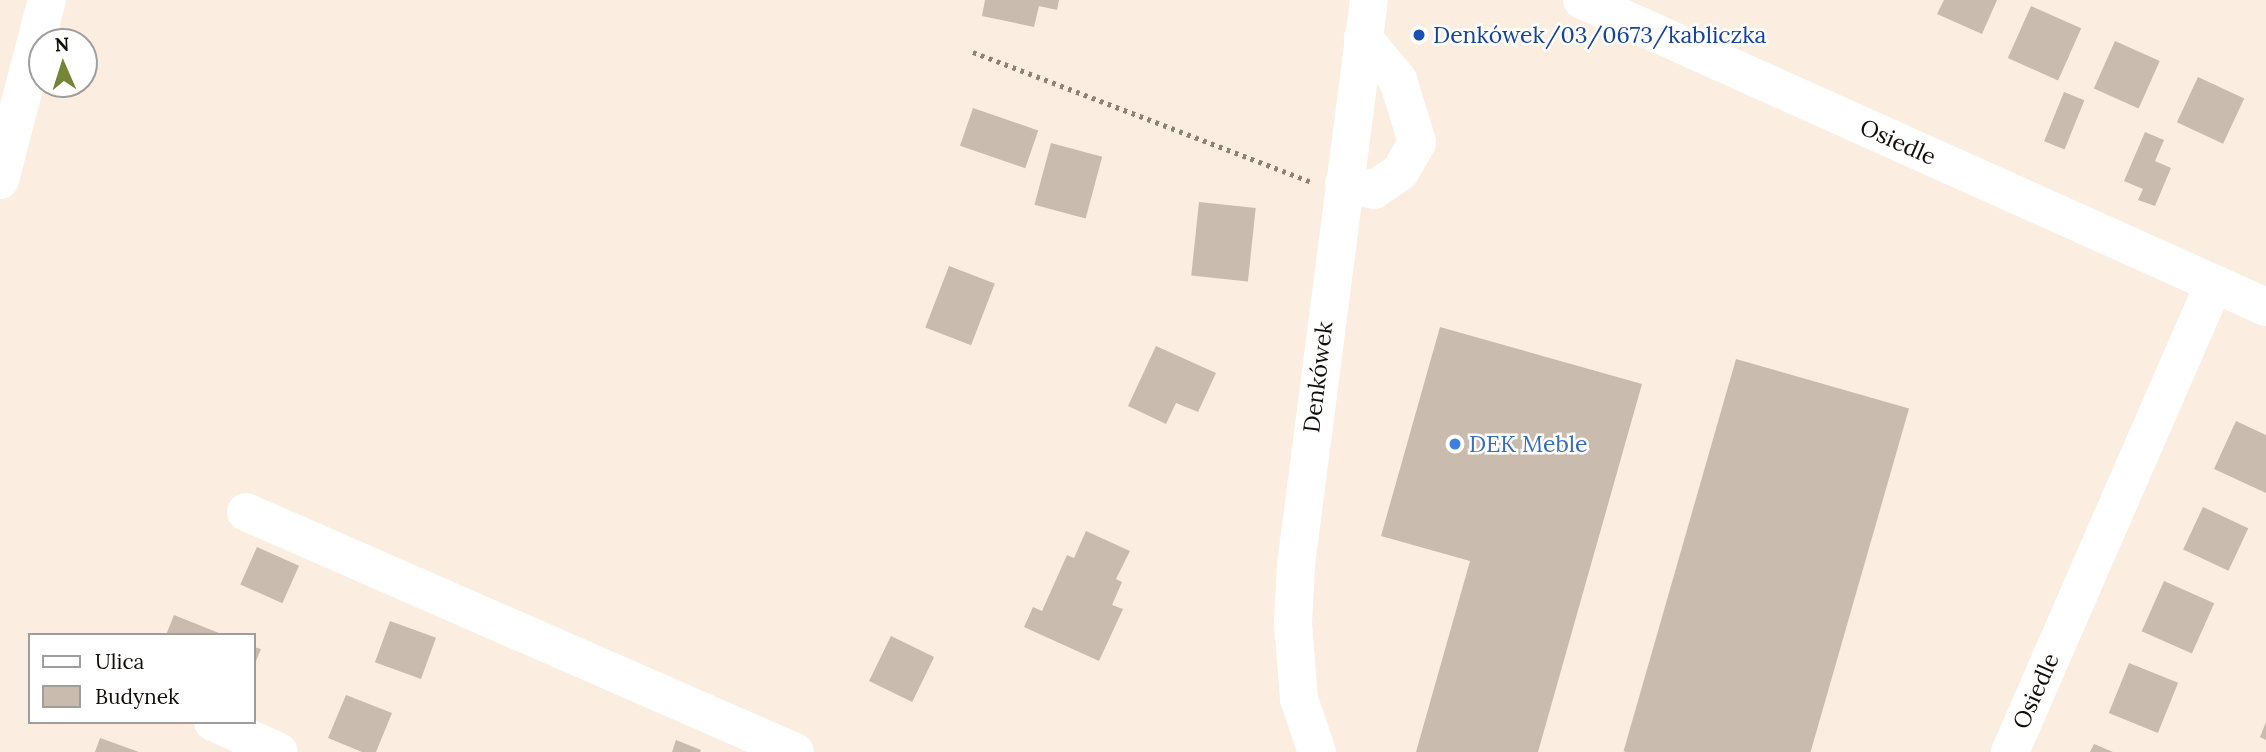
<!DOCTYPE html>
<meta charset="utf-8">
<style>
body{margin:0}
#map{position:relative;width:2266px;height:752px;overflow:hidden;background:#fbeddf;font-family:Lora,serif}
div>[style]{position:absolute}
.building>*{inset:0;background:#c9bcae;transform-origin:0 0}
.path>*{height:4.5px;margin-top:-2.25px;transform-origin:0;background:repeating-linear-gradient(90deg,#8a8177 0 3.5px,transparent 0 8.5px)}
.minor>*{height:38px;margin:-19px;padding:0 19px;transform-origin:19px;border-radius:19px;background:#fff}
.dots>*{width:19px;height:19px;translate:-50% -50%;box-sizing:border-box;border:4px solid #fff;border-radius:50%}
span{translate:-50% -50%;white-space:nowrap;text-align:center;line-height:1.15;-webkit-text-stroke:5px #fff;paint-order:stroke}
.transit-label{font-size:23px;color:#164399}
.left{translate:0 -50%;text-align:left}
.street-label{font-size:23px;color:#110d08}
.shop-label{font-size:23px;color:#366cbe}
.legend{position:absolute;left:28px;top:633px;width:228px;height:91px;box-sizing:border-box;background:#fff;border:2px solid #a09e9c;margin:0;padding:9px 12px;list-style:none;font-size:21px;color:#110d08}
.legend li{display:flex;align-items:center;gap:14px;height:35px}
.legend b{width:35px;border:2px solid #a09e9c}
.north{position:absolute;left:28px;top:28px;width:70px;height:70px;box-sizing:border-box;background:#fff;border:2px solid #a09e9c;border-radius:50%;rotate:357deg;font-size:19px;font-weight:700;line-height:28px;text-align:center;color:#110d08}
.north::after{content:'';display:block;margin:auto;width:24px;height:32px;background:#748636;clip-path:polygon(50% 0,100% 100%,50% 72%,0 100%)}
</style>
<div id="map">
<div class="building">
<i style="clip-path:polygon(985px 0,1059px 0,1057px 10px,1039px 6px,1034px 27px,982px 16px)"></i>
<i style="clip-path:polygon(1944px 0,1997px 0,1982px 34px,1937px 14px)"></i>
<i style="left:2031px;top:6px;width:55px;height:57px;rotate:24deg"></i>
<i style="left:2115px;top:41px;width:49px;height:52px;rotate:24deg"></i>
<i style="left:2198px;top:77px;width:51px;height:50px;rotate:25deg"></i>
<i style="left:2064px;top:92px;width:22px;height:53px;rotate:22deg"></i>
<i style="left:973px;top:108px;width:69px;height:40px;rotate:19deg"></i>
<i style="clip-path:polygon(2145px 132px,2164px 140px,2155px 161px,2171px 168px,2155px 206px,2138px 200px,2143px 189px,2124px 181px)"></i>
<i style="left:1051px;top:143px;width:53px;height:64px;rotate:15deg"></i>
<i style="left:1199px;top:202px;width:57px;height:74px;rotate:6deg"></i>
<i style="left:949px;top:266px;width:49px;height:66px;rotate:21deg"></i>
<i style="clip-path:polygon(1440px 327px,1642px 384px,1538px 752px,1416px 752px,1470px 561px,1381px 536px)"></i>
<i style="clip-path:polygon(1156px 346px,1216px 373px,1198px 412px,1176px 403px,1166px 424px,1128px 406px)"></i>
<i style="left:1736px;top:359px;width:180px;height:408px;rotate:16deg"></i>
<i style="clip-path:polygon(2236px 421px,2266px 435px,2266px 493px,2214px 469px)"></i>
<i style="left:2203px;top:507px;width:50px;height:47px;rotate:25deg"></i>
<i style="clip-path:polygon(1086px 531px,1130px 551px,1116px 579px,1122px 582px,1112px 605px,1123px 609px,1099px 661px,1024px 627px,1033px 607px,1042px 611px,1067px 555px,1074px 558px)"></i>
<i style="left:257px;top:547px;width:46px;height:41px;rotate:24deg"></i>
<i style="left:2164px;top:581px;width:55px;height:55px;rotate:24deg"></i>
<i style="clip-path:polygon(174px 615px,224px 635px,166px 635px)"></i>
<i style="left:390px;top:621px;width:49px;height:44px;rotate:20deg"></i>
<i style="left:891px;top:636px;width:48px;height:50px;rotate:26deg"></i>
<i style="clip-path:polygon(254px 647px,261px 649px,254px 666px)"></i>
<i style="left:2129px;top:663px;width:53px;height:54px;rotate:22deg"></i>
<i style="clip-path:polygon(346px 695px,392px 713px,376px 752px,362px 752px,328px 738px)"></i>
<i style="clip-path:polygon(2266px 722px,2266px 740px,2260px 737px)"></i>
<i style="clip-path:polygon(100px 738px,139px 752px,95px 752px)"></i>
<i style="clip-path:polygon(676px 740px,701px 750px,700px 752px,672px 752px)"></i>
<i style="clip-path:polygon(2094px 744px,2113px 752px,2090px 752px)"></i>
</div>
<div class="path">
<i style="left:973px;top:52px;width:362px;rotate:21deg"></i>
</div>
<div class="minor">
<i style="left:1582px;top:0;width:750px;rotate:24.17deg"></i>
<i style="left:0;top:180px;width:186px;rotate:-75.4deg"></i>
<i style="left:1344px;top:183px;width:31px;rotate:13deg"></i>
<i style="left:1374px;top:190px;width:32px;rotate:-35deg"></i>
<i style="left:1400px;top:172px;width:34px;rotate:-60deg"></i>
<i style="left:1417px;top:142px;width:65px;rotate:-107deg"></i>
<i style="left:1398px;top:80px;width:55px;rotate:-129.8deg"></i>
<i style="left:246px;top:512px;width:599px;rotate:23.61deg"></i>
<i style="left:213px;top:722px;width:72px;rotate:24.4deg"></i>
<i style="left:1317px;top:752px;width:56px;rotate:-108.8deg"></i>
<i style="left:1299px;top:699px;width:76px;rotate:-94.5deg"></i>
<i style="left:1293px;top:623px;width:58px;rotate:-87deg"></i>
<i style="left:1296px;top:565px;width:570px;rotate:-82.64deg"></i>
<i style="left:2010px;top:752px;width:511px;rotate:-66.45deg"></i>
</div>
<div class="dots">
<i style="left:1419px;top:35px;background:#1a4fb4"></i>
<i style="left:1455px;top:444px;background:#3f7fe0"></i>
</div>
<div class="transit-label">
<span class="left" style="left:1433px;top:35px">Denkówek/03/0673/kabliczka</span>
</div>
<div class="street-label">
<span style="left:1898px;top:142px;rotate:24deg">Osiedle</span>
<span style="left:1318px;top:377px;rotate:-83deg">Denkówek</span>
<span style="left:2036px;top:691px;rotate:-66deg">Osiedle</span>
</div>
<div class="shop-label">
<span class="left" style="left:1469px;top:444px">DEK Meble</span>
</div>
<ul class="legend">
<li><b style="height:9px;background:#fff"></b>Ulica</li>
<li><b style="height:19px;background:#c9bcae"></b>Budynek</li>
</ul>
<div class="north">N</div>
</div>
